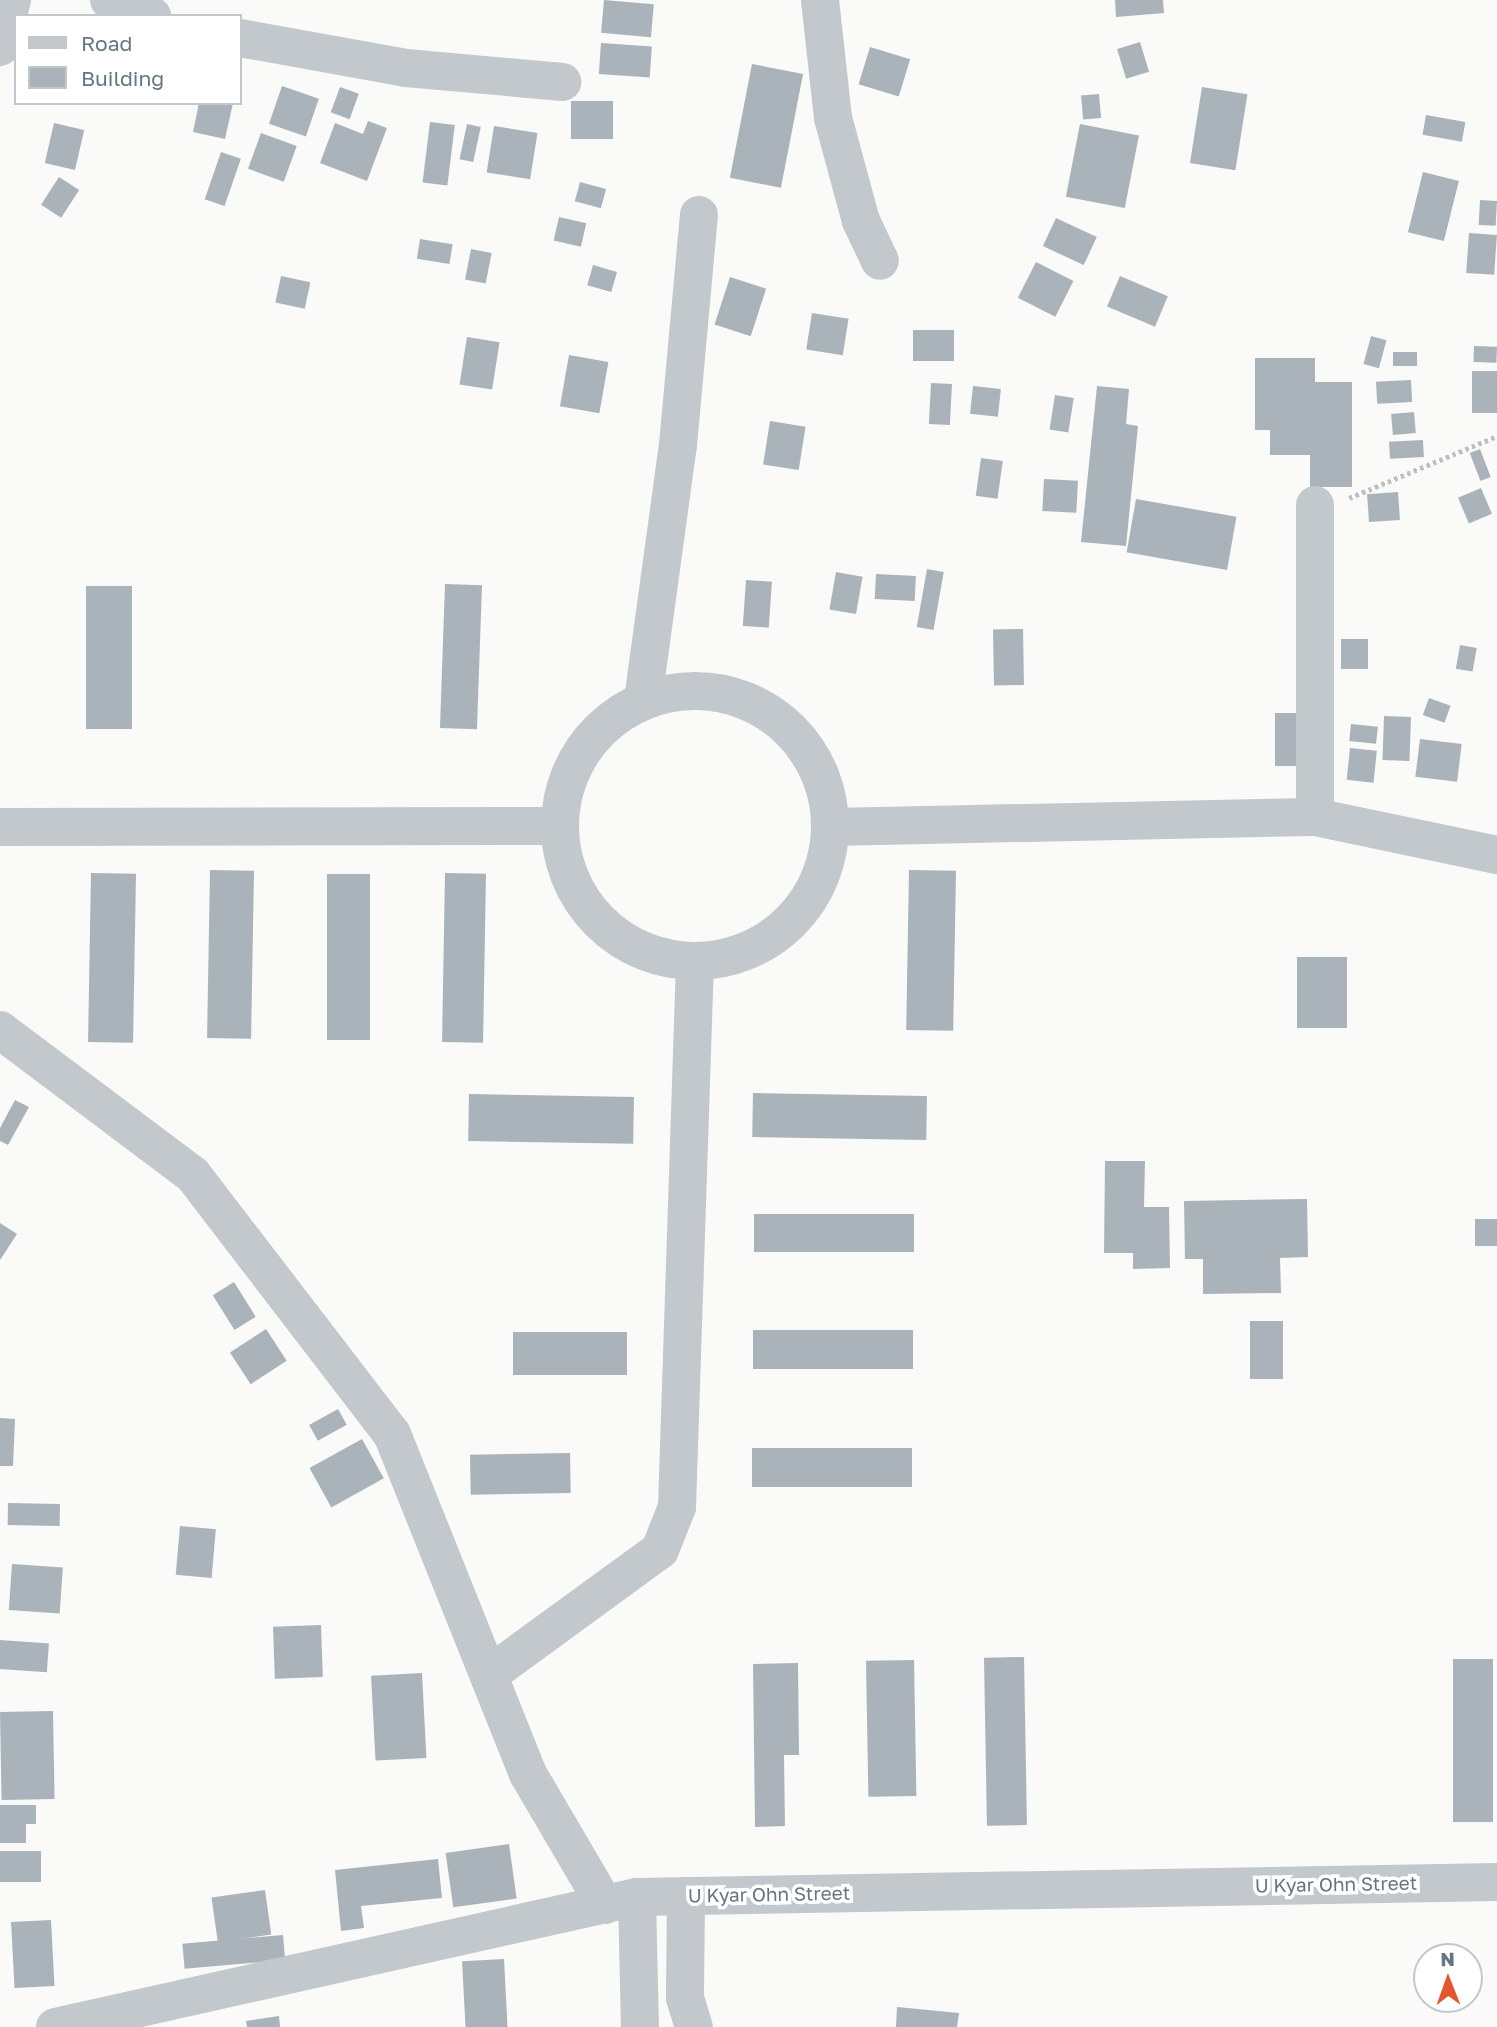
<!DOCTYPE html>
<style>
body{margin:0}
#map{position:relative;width:1497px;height:2027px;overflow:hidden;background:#fafaf8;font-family:"Golos Text",sans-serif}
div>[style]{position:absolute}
.building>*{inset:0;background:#aab3b9;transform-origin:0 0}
.path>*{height:4.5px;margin-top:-2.25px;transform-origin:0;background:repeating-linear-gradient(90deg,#bbbfc2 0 3.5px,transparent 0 7px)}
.minor>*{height:38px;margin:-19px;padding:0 19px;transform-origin:19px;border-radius:19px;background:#c3c8cc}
.minor>.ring{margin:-19px;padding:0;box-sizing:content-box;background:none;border:38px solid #c3c8cc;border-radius:50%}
span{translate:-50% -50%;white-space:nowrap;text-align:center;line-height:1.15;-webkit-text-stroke:7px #fff;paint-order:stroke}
.street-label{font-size:19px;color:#657683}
.legend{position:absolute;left:14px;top:14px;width:228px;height:91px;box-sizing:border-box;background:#fff;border:2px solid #c1c8cd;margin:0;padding:9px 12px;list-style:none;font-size:21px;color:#657683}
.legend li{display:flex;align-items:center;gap:14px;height:35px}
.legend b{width:35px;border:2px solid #c1c8cd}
.north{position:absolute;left:1413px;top:1943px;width:70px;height:70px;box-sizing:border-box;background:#fff;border:2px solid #c1c8cd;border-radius:50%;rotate:359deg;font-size:19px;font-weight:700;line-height:28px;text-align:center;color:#657683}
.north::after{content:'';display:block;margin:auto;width:24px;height:32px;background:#e4572e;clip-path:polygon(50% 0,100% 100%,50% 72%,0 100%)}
</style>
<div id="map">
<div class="building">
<i style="left:604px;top:0;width:50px;height:33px;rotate:5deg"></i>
<i style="clip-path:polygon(1115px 0,1163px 0,1164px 13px,1116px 17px)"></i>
<i style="left:1140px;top:42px;width:31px;height:24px;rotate:73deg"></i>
<i style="left:601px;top:43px;width:51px;height:31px;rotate:4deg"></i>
<i style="left:870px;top:47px;width:42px;height:39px;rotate:17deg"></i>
<i style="left:752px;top:64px;width:52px;height:116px;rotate:11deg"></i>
<i style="left:282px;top:86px;width:39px;height:40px;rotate:19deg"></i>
<i style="left:340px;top:87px;width:20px;height:27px;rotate:20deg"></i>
<i style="left:1202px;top:87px;width:46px;height:77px;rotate:9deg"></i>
<i style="left:1099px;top:94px;width:24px;height:18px;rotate:85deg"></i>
<i style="left:613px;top:101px;width:38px;height:42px;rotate:90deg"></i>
<i style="clip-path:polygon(199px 103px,233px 103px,225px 139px,193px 132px)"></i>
<i style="left:1426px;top:115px;width:40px;height:20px;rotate:10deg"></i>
<i style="clip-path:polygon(368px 121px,387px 128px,367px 181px,320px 163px,335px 123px,363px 134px)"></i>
<i style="left:430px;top:122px;width:25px;height:61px;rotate:7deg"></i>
<i style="left:54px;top:123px;width:31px;height:41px;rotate:13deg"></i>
<i style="left:467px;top:124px;width:14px;height:36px;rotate:12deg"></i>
<i style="left:1080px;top:124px;width:60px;height:74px;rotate:11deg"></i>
<i style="left:494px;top:126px;width:44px;height:47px;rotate:9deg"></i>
<i style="left:261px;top:133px;width:38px;height:38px;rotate:20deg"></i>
<i style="left:221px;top:152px;width:21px;height:50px;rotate:19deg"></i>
<i style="left:1423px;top:172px;width:37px;height:62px;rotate:14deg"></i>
<i style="left:59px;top:177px;width:24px;height:33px;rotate:33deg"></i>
<i style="left:580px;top:182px;width:27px;height:20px;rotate:15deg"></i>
<i style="left:1480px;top:200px;width:17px;height:25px;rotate:3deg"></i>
<i style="left:559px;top:217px;width:28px;height:24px;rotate:13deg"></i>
<i style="left:1056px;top:218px;width:45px;height:31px;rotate:25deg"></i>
<i style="left:1469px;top:233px;width:28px;height:40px;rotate:4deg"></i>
<i style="left:420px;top:239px;width:33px;height:20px;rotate:9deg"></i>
<i style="left:471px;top:249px;width:21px;height:31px;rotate:11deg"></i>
<i style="left:1036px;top:262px;width:42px;height:40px;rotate:27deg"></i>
<i style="left:593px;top:265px;width:25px;height:21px;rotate:16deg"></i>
<i style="left:281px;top:276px;width:30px;height:27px;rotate:12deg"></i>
<i style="left:1120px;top:276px;width:52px;height:33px;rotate:23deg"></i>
<i style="left:730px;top:277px;width:38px;height:50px;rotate:18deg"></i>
<i style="left:812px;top:313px;width:37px;height:37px;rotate:9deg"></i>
<i style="left:954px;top:330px;width:31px;height:41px;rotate:90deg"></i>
<i style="left:1371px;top:336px;width:16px;height:29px;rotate:15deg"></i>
<i style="left:467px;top:337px;width:33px;height:48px;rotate:9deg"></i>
<i style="left:1474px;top:346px;width:23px;height:16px;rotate:2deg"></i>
<i style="left:1393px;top:352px;width:24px;height:14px"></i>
<i style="left:569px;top:355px;width:40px;height:52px;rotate:10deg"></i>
<i style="clip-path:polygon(1255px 358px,1315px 358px,1315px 382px,1352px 382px,1352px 487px,1310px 487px,1310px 455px,1270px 455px,1270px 430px,1255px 430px)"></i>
<i style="left:1497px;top:371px;width:42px;height:25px;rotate:90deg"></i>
<i style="left:1411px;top:380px;width:22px;height:35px;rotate:87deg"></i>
<i style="left:931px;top:383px;width:21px;height:41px;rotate:3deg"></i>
<i style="left:973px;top:386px;width:28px;height:28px;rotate:6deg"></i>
<i style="clip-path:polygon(1097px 386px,1129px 389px,1126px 424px,1138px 426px,1126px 546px,1081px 542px)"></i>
<i style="left:1055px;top:395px;width:19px;height:35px;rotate:9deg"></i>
<i style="left:1414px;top:412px;width:21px;height:23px;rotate:85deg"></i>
<i style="left:770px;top:421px;width:36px;height:44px;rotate:9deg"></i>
<i style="left:1423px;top:440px;width:17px;height:34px;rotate:87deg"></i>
<i style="left:1480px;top:449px;width:30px;height:11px;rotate:69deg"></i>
<i style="left:981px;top:458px;width:22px;height:38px;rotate:8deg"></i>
<i style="left:1044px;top:479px;width:34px;height:32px;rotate:3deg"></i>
<i style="left:1481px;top:488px;width:28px;height:25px;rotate:67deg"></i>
<i style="left:1398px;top:492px;width:28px;height:31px;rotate:86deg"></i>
<i style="left:1136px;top:499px;width:102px;height:54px;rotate:10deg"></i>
<i style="left:927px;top:569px;width:17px;height:59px;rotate:10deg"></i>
<i style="left:836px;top:572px;width:27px;height:38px;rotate:10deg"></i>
<i style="left:876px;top:574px;width:40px;height:25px;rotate:3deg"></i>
<i style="left:746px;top:580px;width:26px;height:46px;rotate:4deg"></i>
<i style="left:445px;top:584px;width:37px;height:144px;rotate:2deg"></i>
<i style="left:86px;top:586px;width:46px;height:143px"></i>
<i style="left:1023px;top:629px;width:56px;height:30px;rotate:89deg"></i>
<i style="left:1341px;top:639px;width:27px;height:30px"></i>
<i style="left:1460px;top:645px;width:17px;height:24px;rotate:10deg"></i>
<i style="left:1429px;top:698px;width:23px;height:18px;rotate:20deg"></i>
<i style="left:1275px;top:713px;width:29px;height:53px"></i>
<i style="left:1384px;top:716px;width:27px;height:44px;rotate:2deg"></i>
<i style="left:1351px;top:724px;width:27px;height:17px;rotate:6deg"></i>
<i style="left:1420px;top:739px;width:42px;height:38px;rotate:7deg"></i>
<i style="left:1350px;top:748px;width:27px;height:32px;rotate:6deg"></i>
<i style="left:210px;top:870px;width:44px;height:168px;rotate:1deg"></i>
<i style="left:909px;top:870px;width:47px;height:160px;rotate:1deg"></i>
<i style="left:91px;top:873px;width:45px;height:169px;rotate:1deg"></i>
<i style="left:445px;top:873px;width:41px;height:169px;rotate:1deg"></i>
<i style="left:327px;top:874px;width:43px;height:166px"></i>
<i style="left:1297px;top:957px;width:50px;height:71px"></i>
<i style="left:753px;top:1093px;width:174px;height:44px;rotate:1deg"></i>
<i style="left:469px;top:1094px;width:165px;height:47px;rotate:1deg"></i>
<i style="clip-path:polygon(15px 1100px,29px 1107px,8px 1145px,0 1141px,0 1128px)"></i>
<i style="clip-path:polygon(1105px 1161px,1145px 1161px,1144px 1207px,1169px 1207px,1170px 1268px,1133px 1269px,1133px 1253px,1104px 1253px)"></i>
<i style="clip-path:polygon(1307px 1199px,1308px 1257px,1280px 1258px,1281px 1293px,1203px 1294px,1203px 1259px,1185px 1259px,1184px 1201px)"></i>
<i style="left:754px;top:1214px;width:160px;height:38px"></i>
<i style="left:1497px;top:1219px;width:27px;height:22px;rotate:90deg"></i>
<i style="clip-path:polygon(0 1223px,17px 1234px,0 1260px)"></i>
<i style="left:234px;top:1282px;width:41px;height:25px;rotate:58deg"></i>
<i style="left:1250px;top:1321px;width:33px;height:58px"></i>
<i style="left:266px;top:1329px;width:38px;height:43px;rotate:57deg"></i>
<i style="left:753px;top:1330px;width:160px;height:39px"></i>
<i style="left:627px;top:1332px;width:43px;height:114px;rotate:90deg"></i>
<i style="left:338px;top:1409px;width:18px;height:33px;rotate:61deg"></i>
<i style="clip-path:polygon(0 1418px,15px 1419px,13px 1466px,0 1466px)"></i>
<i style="left:362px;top:1439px;width:45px;height:60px;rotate:61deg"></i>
<i style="left:752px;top:1448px;width:160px;height:39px"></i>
<i style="left:570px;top:1453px;width:40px;height:100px;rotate:89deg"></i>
<i style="left:8px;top:1503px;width:52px;height:22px;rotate:1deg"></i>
<i style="left:180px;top:1526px;width:36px;height:49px;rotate:5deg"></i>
<i style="left:12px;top:1564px;width:51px;height:46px;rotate:4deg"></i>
<i style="left:321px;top:1625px;width:52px;height:48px;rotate:88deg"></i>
<i style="left:0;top:1640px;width:49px;height:29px;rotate:4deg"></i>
<i style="left:1024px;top:1657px;width:168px;height:40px;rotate:89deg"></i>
<i style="left:1453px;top:1659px;width:40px;height:163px"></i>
<i style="left:914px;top:1660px;width:136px;height:48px;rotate:89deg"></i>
<i style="clip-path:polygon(798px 1663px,799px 1755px,784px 1755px,785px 1826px,755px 1827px,753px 1664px)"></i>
<i style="left:422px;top:1673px;width:85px;height:51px;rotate:87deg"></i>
<i style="left:53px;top:1711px;width:88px;height:53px;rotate:89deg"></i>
<i style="clip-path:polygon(0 1805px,36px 1805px,36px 1824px,26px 1824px,26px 1843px,0 1843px)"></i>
<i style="left:509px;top:1844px;width:55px;height:64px;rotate:82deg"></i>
<i style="left:41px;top:1851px;width:31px;height:41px;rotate:90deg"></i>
<i style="clip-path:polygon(438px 1859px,442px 1898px,361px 1906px,364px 1928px,341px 1931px,335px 1870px)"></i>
<i style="left:265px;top:1890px;width:45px;height:54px;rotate:82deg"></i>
<i style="left:51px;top:1920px;width:66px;height:40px;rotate:87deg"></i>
<i style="left:283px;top:1935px;width:25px;height:101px;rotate:85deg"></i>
<i style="left:504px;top:1959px;width:68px;height:42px;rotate:87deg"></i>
<i style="clip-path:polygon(897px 2007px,959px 2013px,957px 2027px,896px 2027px)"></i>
<i style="clip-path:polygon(279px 2016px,280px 2027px,247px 2027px,246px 2021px)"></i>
</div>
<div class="path">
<i style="left:1349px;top:498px;width:160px;rotate:-22.7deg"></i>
</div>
<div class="minor">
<i style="left:109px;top:0;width:46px;rotate:20.4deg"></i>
<i style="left:820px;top:0;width:119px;rotate:83.7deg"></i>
<i style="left:833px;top:118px;width:107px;rotate:74.8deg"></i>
<i style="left:861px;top:221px;width:44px;rotate:64.6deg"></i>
<i style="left:240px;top:38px;width:169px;rotate:10.2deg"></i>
<i style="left:406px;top:68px;width:157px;rotate:5.1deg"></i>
<i style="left:0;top:47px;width:49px;rotate:-75.7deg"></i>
<i class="ring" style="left:560px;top:691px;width:232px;height:232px"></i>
<i style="left:643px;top:700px;width:257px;rotate:-82.2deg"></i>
<i style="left:678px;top:445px;width:231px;rotate:-84.8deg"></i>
<i style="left:1315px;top:817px;width:186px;rotate:11.8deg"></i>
<i style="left:0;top:827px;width:558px;rotate:-0.1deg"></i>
<i style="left:832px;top:827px;width:483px;rotate:-1.2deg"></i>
<i style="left:1315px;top:817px;width:312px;rotate:-90deg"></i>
<i style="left:0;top:1030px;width:241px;rotate:36.9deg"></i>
<i style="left:193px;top:1175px;width:327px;rotate:52.5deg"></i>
<i style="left:392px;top:1434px;width:366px;rotate:68.2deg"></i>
<i style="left:528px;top:1774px;width:152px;rotate:59.6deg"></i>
<i style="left:490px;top:1674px;width:210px;rotate:-36.1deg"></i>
<i style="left:660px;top:1550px;width:46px;rotate:-68.4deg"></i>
<i style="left:677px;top:1507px;width:545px;rotate:-88.11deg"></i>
<i style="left:686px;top:1896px;width:102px;rotate:90.6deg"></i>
<i style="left:685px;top:1998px;width:30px;rotate:73deg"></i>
<i style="left:637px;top:1897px;width:130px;rotate:88.7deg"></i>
<i style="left:55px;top:2027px;width:596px;rotate:-12.59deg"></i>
<i style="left:637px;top:1897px;width:860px;rotate:-1deg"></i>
</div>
<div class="street-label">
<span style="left:1336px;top:1884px;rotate:-1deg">U Kyar Ohn Street</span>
<span style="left:769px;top:1894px;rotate:-1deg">U Kyar Ohn Street</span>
</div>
<ul class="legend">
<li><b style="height:9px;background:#c3c8cc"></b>Road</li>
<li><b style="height:19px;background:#aab3b9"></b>Building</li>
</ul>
<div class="north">N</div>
</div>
